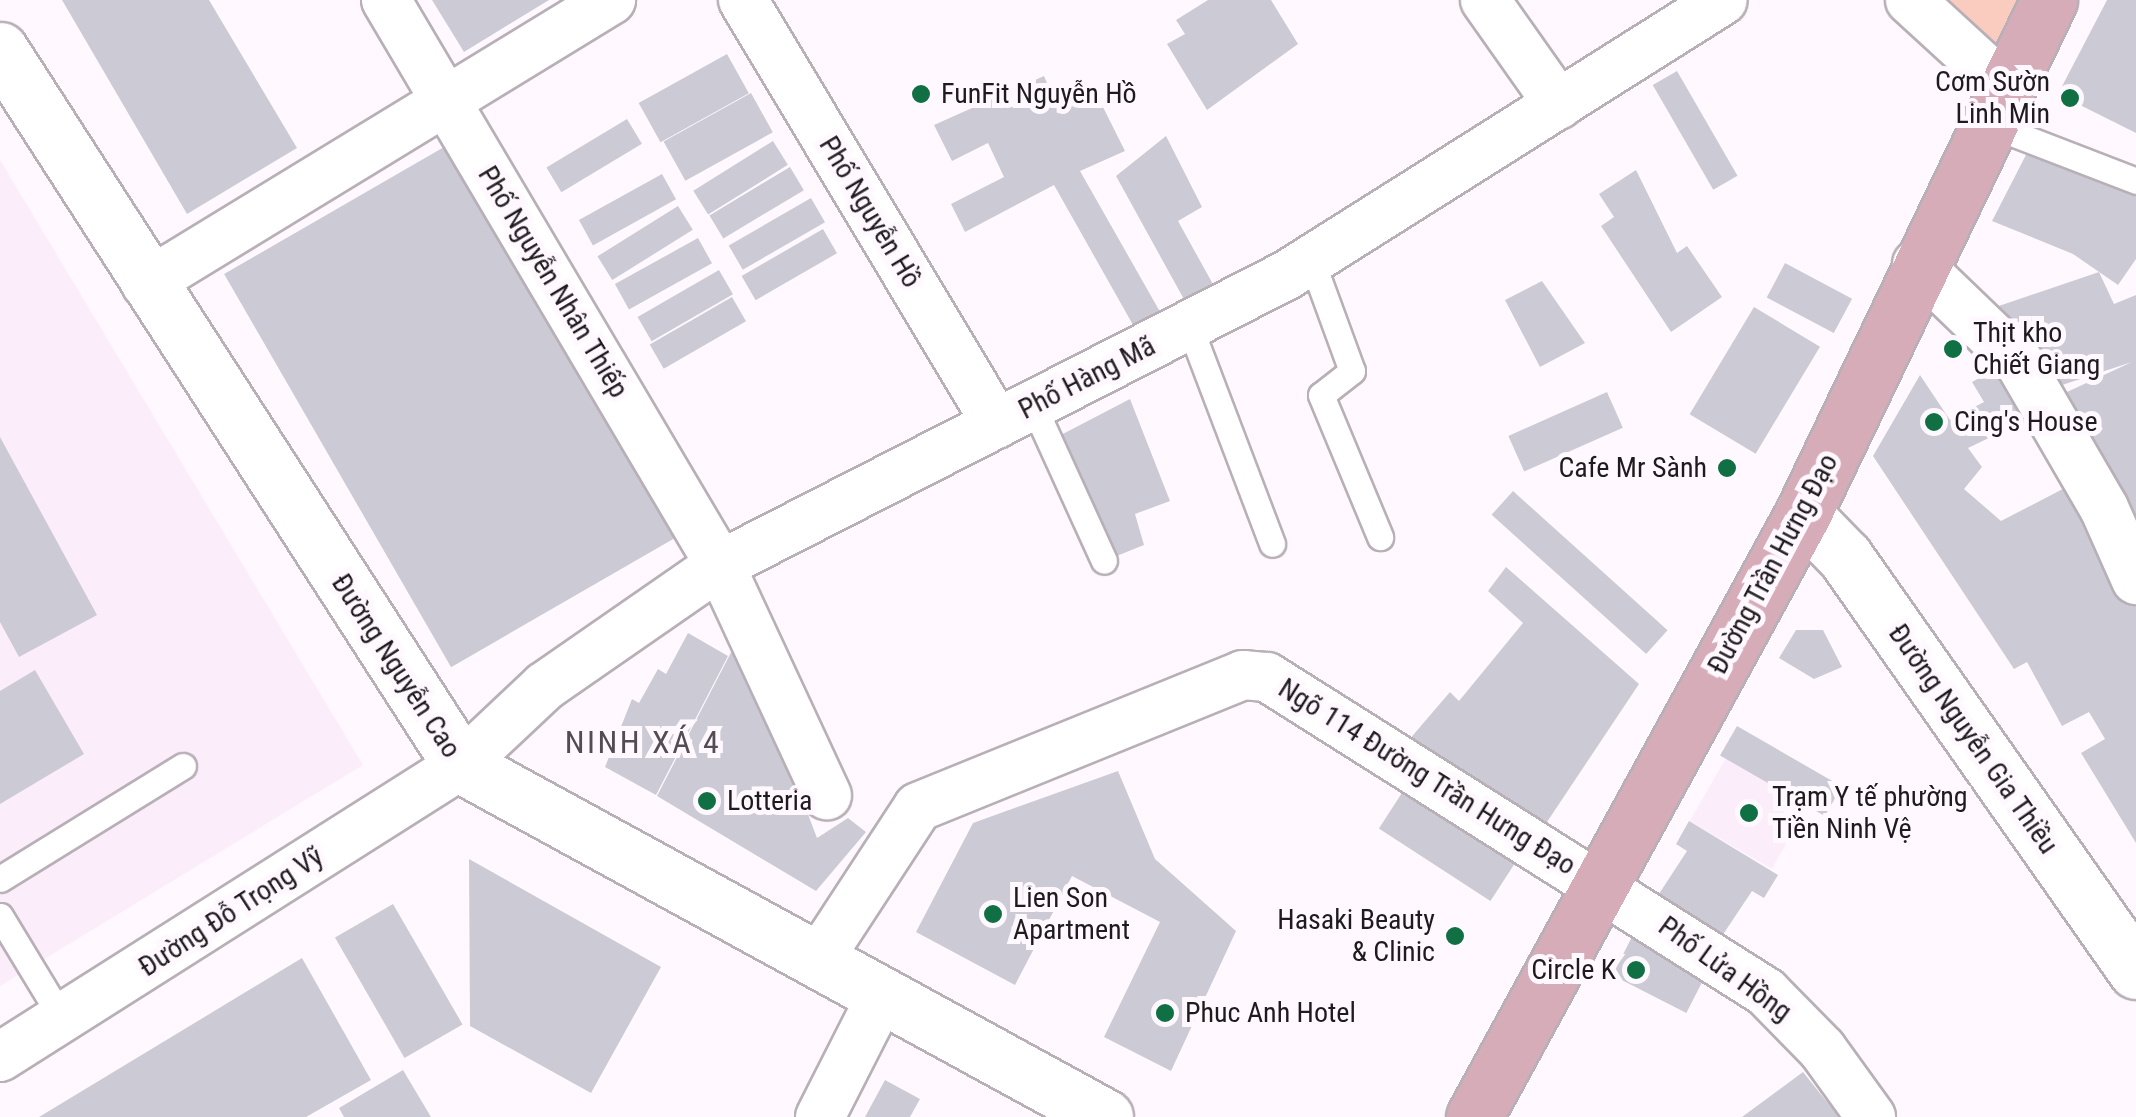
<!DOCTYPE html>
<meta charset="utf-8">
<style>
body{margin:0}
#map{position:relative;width:2136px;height:1117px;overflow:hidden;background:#fff9ff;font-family:"Roboto Condensed",sans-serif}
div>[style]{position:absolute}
.built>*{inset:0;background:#fcedfb;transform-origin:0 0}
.green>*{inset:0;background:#faccc0}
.building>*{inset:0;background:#cccad5;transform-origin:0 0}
.roads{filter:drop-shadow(2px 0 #b8afb7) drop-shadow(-2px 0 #b8afb7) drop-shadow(0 2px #b8afb7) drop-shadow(0 -2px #b8afb7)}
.service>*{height:25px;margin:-12.5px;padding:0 12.5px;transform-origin:12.5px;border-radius:12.5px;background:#fff}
.minor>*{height:48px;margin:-24px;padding:0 24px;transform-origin:24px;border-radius:24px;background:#fff}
.tertiary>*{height:55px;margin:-27.5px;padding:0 27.5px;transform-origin:27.5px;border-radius:27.5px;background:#fff}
.secondary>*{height:55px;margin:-27.5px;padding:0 27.5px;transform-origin:27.5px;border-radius:27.5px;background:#fff}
.primary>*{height:55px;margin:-27.5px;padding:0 27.5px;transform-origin:27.5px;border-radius:27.5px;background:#d7acb9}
.dots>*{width:28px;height:28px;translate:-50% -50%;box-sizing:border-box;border:5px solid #fff9ff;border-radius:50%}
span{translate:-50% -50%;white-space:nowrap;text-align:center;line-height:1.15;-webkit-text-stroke:10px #fff9ff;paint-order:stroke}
.poi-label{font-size:28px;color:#1e1b1e}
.right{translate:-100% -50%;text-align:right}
.left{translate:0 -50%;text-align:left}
.street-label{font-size:28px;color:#1e1b1e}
.quarter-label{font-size:32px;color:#544c53;letter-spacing:2.5px}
</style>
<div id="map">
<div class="built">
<i style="clip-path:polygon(0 160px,363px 765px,0 986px)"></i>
<i style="left:1726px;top:758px;width:95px;height:73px;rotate:30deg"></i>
</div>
<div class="green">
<i style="clip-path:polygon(1919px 0,2026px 0,1997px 56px)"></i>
</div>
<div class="building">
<i style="clip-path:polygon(62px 0,209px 0,297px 148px,187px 214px)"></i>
<i style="clip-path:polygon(432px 0,549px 0,464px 52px)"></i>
<i style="clip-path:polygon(1208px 0,1271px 0,1298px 44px,1207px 110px,1167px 44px,1185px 34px,1176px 20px)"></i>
<i style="clip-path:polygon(2107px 0,2136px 0,2136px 133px,2058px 94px)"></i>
<i style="left:727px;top:54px;width:45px;height:101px;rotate:61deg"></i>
<i style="left:1677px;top:71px;width:121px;height:28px;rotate:60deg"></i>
<i style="clip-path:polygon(1044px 76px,1058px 109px,1095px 91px,1125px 151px,1080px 171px,1163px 317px,1137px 332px,1054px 185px,965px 232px,951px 204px,1004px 177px,988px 143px,952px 161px,934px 125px)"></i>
<i style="left:751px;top:93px;width:45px;height:100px;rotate:61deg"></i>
<i style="left:627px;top:119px;width:29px;height:94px;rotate:59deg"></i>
<i style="clip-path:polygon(1166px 136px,1202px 207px,1178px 221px,1214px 286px,1186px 303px,1116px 176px)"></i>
<i style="left:773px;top:141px;width:28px;height:94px;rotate:58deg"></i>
<i style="left:451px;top:143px;width:454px;height:262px;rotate:60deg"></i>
<i style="clip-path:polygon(2029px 149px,2136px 181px,2136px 259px,2118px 285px,2073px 254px,1992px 221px)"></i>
<i style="left:790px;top:167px;width:27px;height:94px;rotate:59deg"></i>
<i style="clip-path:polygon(1636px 170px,1677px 253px,1687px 246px,1722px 297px,1671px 332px,1601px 226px,1614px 217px,1599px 194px)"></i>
<i style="left:662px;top:174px;width:29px;height:95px;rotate:61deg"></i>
<i style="left:811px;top:198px;width:28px;height:95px;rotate:60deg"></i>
<i style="left:678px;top:206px;width:28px;height:95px;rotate:58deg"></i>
<i style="left:823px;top:229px;width:28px;height:94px;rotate:60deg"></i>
<i style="left:698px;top:238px;width:29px;height:95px;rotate:61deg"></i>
<i style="left:1785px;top:263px;width:76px;height:39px;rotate:28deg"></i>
<i style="left:719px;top:270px;width:28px;height:94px;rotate:60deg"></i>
<i style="clip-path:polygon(2099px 272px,2114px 304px,2136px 295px,2136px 519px,2116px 527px,2056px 397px,2132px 362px,2047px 390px,1987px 310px)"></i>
<i style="clip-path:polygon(1542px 281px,1585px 343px,1540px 367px,1505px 300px)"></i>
<i style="left:732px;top:297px;width:28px;height:95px;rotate:60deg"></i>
<i style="left:1754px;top:307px;width:77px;height:125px;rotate:31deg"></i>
<i style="clip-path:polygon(1996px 369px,2008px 392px,2028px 382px,2045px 411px,1968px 448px,1982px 467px,1964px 489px,2001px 521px,2082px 479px,2136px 606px,2136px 843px,2081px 753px,2105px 739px,2089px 712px,2062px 726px,2027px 662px,2014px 669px,1873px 456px,1920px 375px,1950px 420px,1984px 402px,1972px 382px)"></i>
<i style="left:1607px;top:392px;width:39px;height:108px;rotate:66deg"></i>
<i style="clip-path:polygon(1130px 399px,1170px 501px,1135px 514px,1144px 545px,1109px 559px,1055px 438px)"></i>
<i style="clip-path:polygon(0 437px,97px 615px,19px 657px,0 622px)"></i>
<i style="left:1513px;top:491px;width:208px;height:32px;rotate:42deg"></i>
<i style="clip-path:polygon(1506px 567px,1639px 684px,1533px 843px,1396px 755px,1450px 692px,1459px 701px,1523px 623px,1488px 591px)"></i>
<i style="clip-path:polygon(1796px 630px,1823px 630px,1842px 667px,1814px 679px,1779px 658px)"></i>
<i style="clip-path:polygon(688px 633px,728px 656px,656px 795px,605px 767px,632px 699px,639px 703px,658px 669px,666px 674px)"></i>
<i style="clip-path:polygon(740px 635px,817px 838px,848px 818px,866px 832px,816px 891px,657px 796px)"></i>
<i style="clip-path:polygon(35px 670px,84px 754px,0 804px,0 691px)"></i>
<i style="left:1737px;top:726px;width:121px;height:34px;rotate:30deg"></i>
<i style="clip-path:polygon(1118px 771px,1155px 859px,1236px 931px,1171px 1071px,1104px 1037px,1160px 922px,1072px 876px,1015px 985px,916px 932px,973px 823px)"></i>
<i style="left:1411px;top:779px;width:133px;height:59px;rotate:33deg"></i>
<i style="clip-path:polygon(1689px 821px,1778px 875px,1764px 898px,1752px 891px,1718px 942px,1655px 900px,1687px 851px,1676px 844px)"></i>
<i style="clip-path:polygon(469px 859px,661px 967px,591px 1093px,470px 1026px)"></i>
<i style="left:393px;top:904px;width:139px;height:67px;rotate:60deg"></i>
<i style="left:1636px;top:929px;width:83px;height:52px;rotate:27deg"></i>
<i style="clip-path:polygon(302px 958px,371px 1080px,306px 1117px,39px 1117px)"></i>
<i style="clip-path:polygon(403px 1070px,431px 1117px,344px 1117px,339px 1108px)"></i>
<i style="clip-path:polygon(1803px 1072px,1839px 1117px,1742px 1117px)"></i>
<i style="clip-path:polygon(885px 1080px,920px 1099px,910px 1117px,865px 1117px)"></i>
</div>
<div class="roads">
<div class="service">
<i style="left:1986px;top:123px;width:161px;rotate:21.1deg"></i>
<i style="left:1311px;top:259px;width:119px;rotate:69.9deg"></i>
<i style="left:1352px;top:371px;width:39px;rotate:142deg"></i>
<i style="left:1321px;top:395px;width:154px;rotate:67.4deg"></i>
<i style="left:1189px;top:325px;width:234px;rotate:69.2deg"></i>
<i style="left:1033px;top:405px;width:171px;rotate:65.5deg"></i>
<i style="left:0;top:879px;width:215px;rotate:-31.7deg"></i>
<i style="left:0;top:916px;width:122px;rotate:58.8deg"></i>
</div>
<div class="minor">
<i style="left:386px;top:0;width:656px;rotate:59.41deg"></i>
<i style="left:720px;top:565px;width:254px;rotate:65.1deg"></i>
<i style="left:743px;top:0;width:494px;rotate:59.1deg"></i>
<i style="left:1485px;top:0;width:128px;rotate:54.8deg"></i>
<i style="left:1910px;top:0;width:129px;rotate:42.5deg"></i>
<i style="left:1917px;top:264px;width:141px;rotate:43.9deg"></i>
<i style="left:2019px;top:362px;width:169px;rotate:59.8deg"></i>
<i style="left:2104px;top:508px;width:79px;rotate:66deg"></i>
<i style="left:146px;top:284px;width:545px;rotate:-31.41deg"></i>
<i style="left:820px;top:957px;width:179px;rotate:-56.8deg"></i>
<i style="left:918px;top:807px;width:351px;rotate:-22.1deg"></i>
<i style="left:1243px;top:675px;width:24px;rotate:5deg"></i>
<i style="left:1267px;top:677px;width:590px;rotate:32.26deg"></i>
<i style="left:1766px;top:992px;width:80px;rotate:45.5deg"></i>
<i style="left:1822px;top:1049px;width:84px;rotate:54.2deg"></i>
<i style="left:0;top:1057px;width:546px;rotate:-32.35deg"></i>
<i style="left:461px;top:765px;width:115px;rotate:-43.2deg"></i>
<i style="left:545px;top:686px;width:213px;rotate:-34.7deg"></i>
<i style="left:720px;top:565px;width:637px;rotate:-27.09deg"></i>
<i style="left:1287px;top:275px;width:515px;rotate:-32.24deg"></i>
<i style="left:820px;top:1117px;width:139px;rotate:-63.1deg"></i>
</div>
<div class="tertiary">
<i style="left:1803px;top:514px;width:60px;rotate:45.7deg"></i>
<i style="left:1845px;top:557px;width:506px;rotate:54.9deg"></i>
</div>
<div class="secondary">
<i style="left:0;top:50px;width:851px;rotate:57.19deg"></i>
<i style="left:461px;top:765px;width:734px;rotate:28.66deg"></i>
</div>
<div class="primary">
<i style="left:1474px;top:1117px;width:687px;rotate:-61.38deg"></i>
<i style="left:1803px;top:514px;width:570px;rotate:-64.42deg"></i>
</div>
</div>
<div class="dots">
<i style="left:921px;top:94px;background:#116f44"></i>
<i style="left:2070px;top:98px;background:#116f44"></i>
<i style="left:1953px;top:349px;background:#116f44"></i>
<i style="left:1934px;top:422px;background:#116f44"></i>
<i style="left:1727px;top:468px;background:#116f44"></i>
<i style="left:707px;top:801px;background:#116f44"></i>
<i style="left:1749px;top:813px;background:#116f44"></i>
<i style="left:993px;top:914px;background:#116f44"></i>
<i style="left:1455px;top:936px;background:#116f44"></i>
<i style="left:1636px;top:970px;background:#116f44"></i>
<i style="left:1165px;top:1013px;background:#116f44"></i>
</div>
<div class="poi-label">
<span class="right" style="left:2050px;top:98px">Cơm Sườn<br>Linh Min</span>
<span class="left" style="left:941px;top:94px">FunFit Nguyễn Hồ</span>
<span class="left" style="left:1973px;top:349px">Thịt kho<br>Chiết Giang</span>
<span class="left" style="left:1954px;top:422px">Cing's House</span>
<span class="right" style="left:1707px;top:468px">Cafe Mr Sành</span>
<span class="left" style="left:1772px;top:813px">Trạm Y tế phường<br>Tiền Ninh Vệ</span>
<span class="left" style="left:727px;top:801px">Lotteria</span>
<span class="left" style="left:1013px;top:914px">Lien Son<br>Apartment</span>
<span class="right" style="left:1435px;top:936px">Hasaki Beauty<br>&amp; Clinic</span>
<span class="right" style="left:1616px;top:970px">Circle K</span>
<span class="left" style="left:1185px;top:1013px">Phuc Anh Hotel</span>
</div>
<div class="street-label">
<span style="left:870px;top:212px;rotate:59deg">Phố Nguyễn Hồ</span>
<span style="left:553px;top:282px;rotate:59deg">Phố Nguyễn Nhân Thiếp</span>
<span style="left:1087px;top:378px;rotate:-27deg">Phố Hàng Mã</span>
<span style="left:1773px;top:564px;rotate:-62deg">Đường Trần Hưng Đạo</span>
<span style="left:396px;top:666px;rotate:57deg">Đường Nguyễn Cao</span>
<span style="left:1973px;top:739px;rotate:55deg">Đường Nguyễn Gia Thiều</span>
<span style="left:1427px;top:777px;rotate:32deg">Ngõ 114 Đường Trần Hưng Đạo</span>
<span style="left:231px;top:912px;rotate:-33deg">Đường Đỗ Trọng Vỹ</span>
<span style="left:1725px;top:969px;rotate:36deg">Phố Lửa Hồng</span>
</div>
<div class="quarter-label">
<span style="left:643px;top:742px">NINH XÁ 4</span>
</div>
</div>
